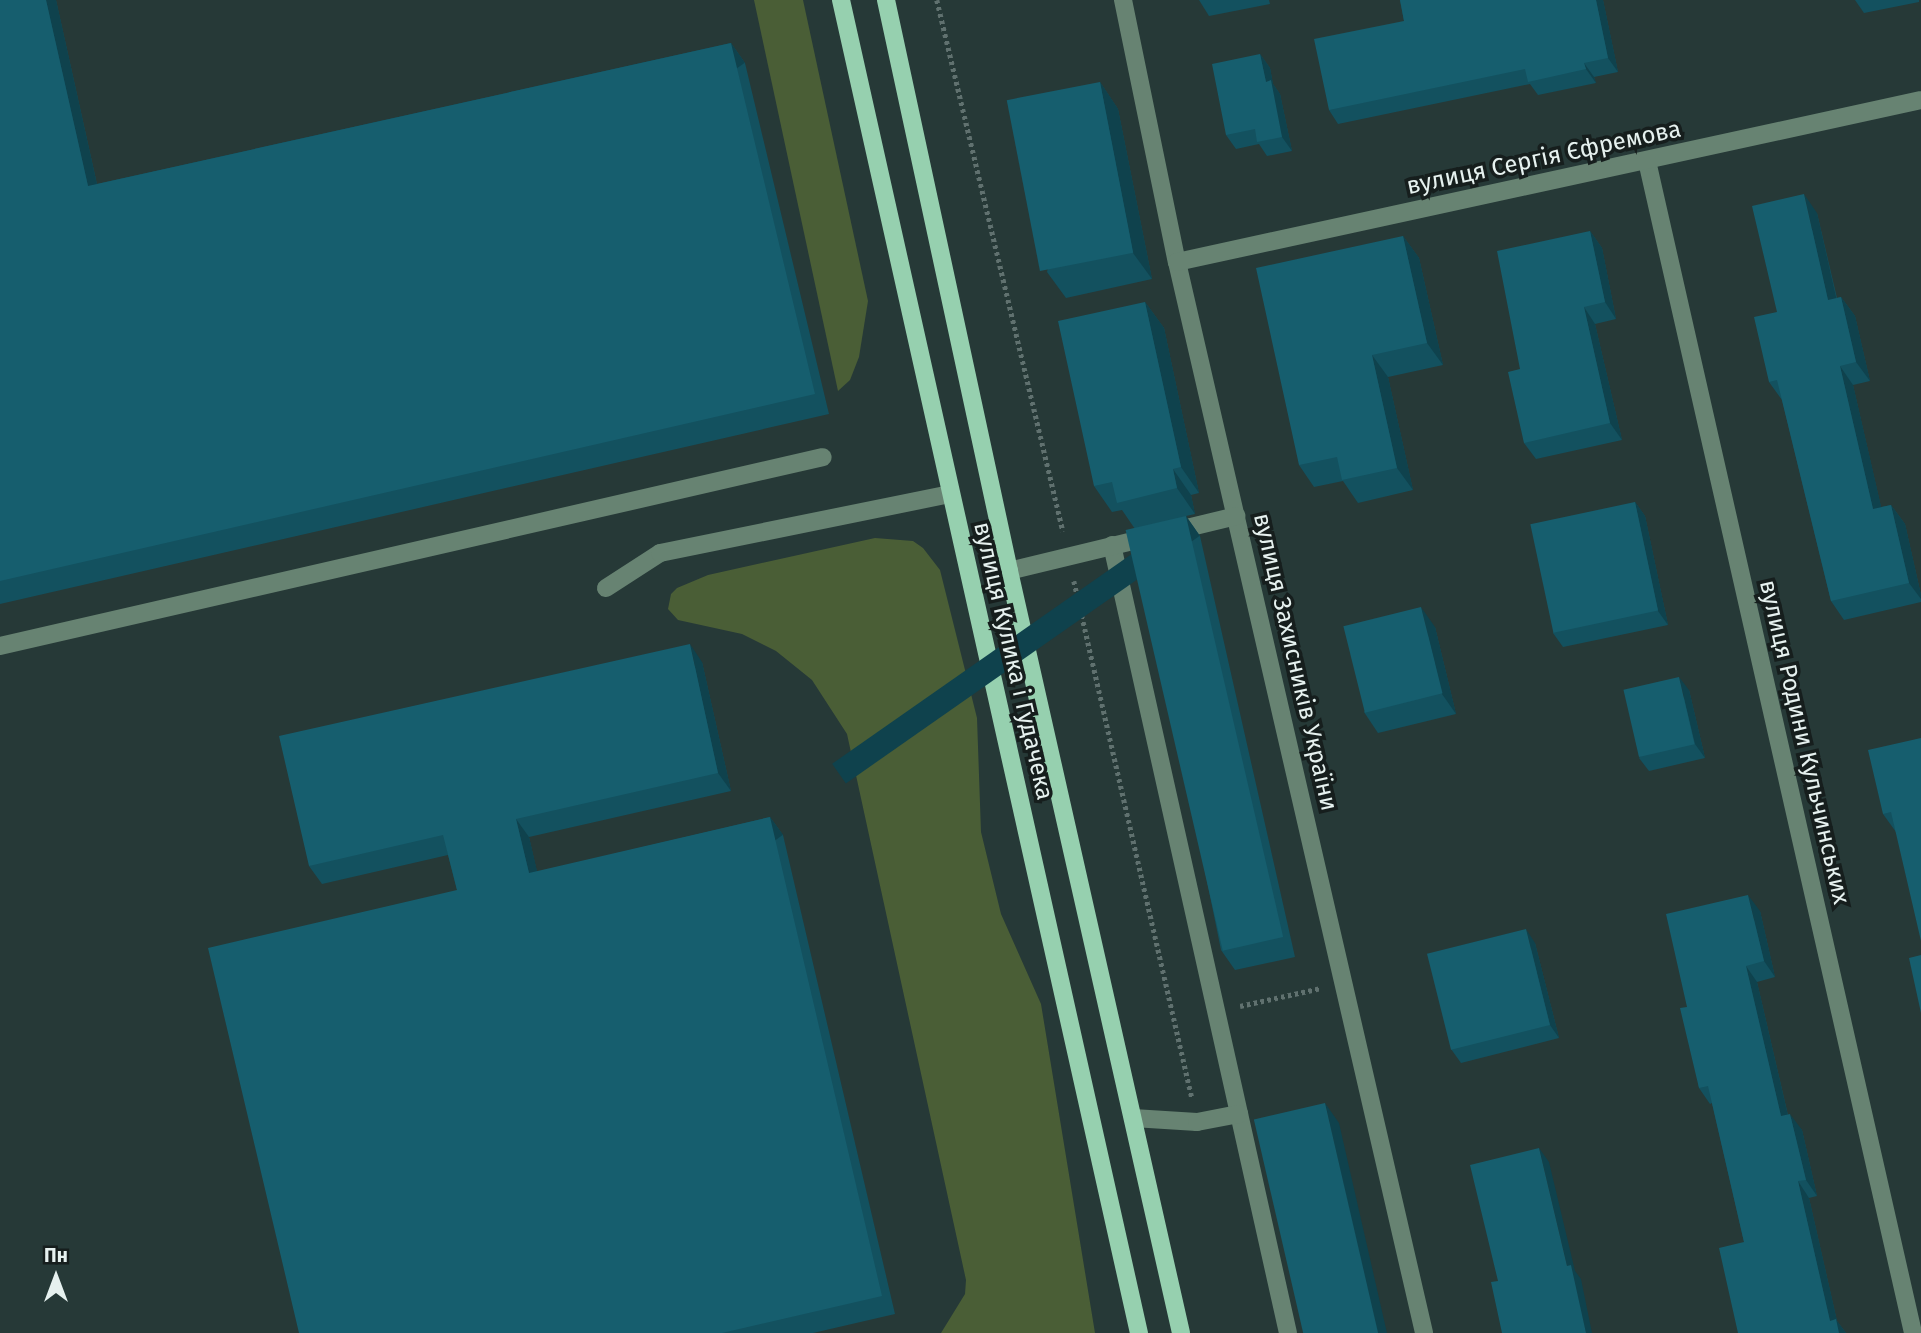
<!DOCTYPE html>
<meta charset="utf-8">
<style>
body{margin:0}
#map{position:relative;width:1921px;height:1333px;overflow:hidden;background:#263937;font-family:"Fira Sans",sans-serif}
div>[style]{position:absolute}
.green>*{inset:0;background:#4a5e36}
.path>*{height:4.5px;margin-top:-2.25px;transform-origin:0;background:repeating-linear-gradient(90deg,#60716f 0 3.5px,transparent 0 7px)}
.minor>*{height:18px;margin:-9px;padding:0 9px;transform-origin:9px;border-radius:9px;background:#678372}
.major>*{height:18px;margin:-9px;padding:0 9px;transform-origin:9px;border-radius:9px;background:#96d0af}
.wall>*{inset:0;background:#13515f}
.shaded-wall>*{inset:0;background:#0f424d;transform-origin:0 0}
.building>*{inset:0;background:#165e6e;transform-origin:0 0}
span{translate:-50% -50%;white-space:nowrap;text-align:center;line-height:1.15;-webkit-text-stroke:7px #161e1d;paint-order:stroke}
.street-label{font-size:24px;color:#e6f1ef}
.north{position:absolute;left:21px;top:1242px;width:70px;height:70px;-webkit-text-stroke:5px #161e1d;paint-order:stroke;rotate:0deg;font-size:19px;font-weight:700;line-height:28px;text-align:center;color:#e6f1ef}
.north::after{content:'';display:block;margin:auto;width:24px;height:32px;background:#e6f1ef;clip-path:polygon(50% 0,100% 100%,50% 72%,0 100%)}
</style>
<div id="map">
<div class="green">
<i style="clip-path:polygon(754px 0,803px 0,868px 301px,859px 357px,850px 380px,838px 391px)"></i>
<i style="clip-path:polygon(875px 538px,913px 541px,923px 548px,940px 570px,977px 718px,981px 832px,1001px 914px,1041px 1004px,1095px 1333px,941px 1333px,965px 1294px,966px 1280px,847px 734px,812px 680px,776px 651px,742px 634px,678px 620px,668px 609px,671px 594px,677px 588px,708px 575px)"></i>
</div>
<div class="path">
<i style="left:937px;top:0;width:546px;rotate:76.65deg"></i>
<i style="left:1074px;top:581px;width:530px;rotate:77.14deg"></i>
<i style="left:1240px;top:1006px;width:83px;rotate:-12.5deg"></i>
</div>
<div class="minor">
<i style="left:1123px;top:0;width:268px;rotate:78.4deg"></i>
<i style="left:1177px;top:262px;width:1099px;rotate:77.01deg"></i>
<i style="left:1647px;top:161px;width:1202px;rotate:77.21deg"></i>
<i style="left:1177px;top:262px;width:761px;rotate:-12.28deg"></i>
<i style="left:1112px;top:545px;width:807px;rotate:77.41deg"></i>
<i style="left:1009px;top:571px;width:234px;rotate:-13.6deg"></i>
<i style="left:606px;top:588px;width:64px;rotate:-32.9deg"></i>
<i style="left:660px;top:553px;width:296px;rotate:-11.5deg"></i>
<i style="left:0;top:646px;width:844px;rotate:-12.93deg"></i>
<i style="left:1133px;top:1118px;width:64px;rotate:3.6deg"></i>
<i style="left:1197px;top:1122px;width:43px;rotate:-10.8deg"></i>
</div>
<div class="major">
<i style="left:841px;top:0;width:1366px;rotate:77.4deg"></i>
<i style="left:886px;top:0;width:584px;rotate:77.84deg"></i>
<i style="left:1009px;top:571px;width:781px;rotate:77.28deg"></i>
</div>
<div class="wall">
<i style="clip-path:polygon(0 0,56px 0,97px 184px,731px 43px,745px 63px,829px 414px,0 604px)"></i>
<i style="clip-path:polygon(1199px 0,1269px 0,1270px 4px,1209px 16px)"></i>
<i style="clip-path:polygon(1400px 0,1603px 0,1618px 72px,1594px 77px,1596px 83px,1538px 95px,1530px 84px,1338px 124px,1329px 110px,1404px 21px)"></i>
<i style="clip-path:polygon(1855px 0,1919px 0,1919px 2px,1864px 13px)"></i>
<i style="clip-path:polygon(1260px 54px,1270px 68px,1273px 84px,1280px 94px,1292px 151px,1267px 156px,1259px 144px,1236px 149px,1226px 135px)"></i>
<i style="clip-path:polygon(1100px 82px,1118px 109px,1152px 279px,1066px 298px,1047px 272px)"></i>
<i style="clip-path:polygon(1817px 213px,1837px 298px,1841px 297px,1855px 316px,1870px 381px,1853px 385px,1881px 507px,1891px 505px,1905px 524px,1921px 595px,1921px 602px,1844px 620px,1831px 601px,1782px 400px,1769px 382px)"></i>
<i style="clip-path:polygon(1590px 231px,1602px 248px,1616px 319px,1595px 324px,1622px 440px,1536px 459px,1524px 443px,1520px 369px)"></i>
<i style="clip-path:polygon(1403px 236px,1419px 258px,1443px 365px,1388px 377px,1413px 490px,1358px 503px,1343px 481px,1314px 487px,1299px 465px)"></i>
<i style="clip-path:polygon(1145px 302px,1164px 328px,1199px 493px,1191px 495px,1195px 514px,1186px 516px,1200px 536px,1295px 957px,1235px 970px,1221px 950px,1135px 529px,1122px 510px,1112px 512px,1094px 486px)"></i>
<i style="clip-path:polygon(1635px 502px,1645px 516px,1668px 625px,1563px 647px,1553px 633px)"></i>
<i style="clip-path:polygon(1435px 627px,1456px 714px,1378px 733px,1364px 712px)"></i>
<i style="clip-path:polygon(702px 662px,731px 791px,529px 837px,537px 872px,770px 817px,783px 835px,895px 1314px,813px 1333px,299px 1333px,457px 890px,448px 855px,322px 884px,309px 866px)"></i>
<i style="clip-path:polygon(1689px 690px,1705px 758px,1649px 771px,1639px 758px)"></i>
<i style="clip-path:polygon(1921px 738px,1896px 832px,1883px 814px)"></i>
<i style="clip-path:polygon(1760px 911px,1775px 977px,1757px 982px,1788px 1115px,1802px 1130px,1817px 1196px,1809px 1198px,1837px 1321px,1846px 1333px,1738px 1333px,1744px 1242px,1712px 1103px,1710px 1104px,1699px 1088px,1687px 1007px)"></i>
<i style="clip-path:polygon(1535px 943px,1559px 1038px,1461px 1063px,1451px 1049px)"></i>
</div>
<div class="shaded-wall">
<i style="clip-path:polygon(46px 0,56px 0,102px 207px,88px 186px)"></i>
<i style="clip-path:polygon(1596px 0,1603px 0,1618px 72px,1608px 58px)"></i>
<i style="left:731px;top:43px;width:24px;height:361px;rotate:55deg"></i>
<i style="clip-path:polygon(1260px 54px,1270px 68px,1273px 84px,1280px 94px,1292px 151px,1282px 137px,1266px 82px)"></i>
<i style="clip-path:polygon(1584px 63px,1594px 77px,1596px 83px,1586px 69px)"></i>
<i style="clip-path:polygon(1100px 82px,1118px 109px,1152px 279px,1133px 253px)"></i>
<i style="clip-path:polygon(1804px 194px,1817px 213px,1841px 319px,1828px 300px)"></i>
<i style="clip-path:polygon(1590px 231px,1602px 248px,1616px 319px,1605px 302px)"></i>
<i style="clip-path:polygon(1403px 236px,1419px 258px,1443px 365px,1427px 343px)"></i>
<i style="clip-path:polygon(1841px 297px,1855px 316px,1870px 381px,1856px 362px)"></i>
<i style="clip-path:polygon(1145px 302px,1164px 328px,1199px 493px,1181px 467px)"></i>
<i style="clip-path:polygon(1584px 307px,1595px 324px,1622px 440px,1610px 423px)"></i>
<i style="clip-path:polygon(1372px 355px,1388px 377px,1413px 490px,1397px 468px)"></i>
<i style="clip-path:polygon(1840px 366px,1853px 385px,1886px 528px,1873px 509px)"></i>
<i style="clip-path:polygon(1173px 469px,1191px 495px,1195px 514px,1177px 488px)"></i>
<i style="clip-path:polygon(1635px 502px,1645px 516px,1668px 625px,1658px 611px)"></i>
<i style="clip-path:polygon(1891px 505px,1905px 524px,1921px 595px,1921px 599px,1909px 583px)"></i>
<i style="left:1186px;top:516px;width:24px;height:432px;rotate:55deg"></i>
<i style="clip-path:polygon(1421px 607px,1435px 627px,1456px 714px,1442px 694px)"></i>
<i style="clip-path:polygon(690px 644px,702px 662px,731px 791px,718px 773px)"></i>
<i style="clip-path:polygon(1679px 677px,1689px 690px,1705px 758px,1695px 744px)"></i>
<i style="left:770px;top:817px;width:22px;height:492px;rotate:54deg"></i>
<i style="clip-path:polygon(516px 819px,529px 837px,542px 892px,529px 873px)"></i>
<i style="clip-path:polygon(1748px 895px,1760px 911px,1775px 977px,1764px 961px)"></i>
<i style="clip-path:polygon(1526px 929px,1535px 943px,1559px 1038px,1550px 1025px)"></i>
<i style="clip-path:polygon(1746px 966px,1757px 982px,1792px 1133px,1781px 1116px)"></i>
<i style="clip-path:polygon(1325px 1103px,1339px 1123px,1387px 1333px,1377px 1333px)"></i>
<i style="clip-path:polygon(1790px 1114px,1802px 1130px,1817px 1196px,1806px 1180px)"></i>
<i style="clip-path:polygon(1539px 1148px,1549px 1162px,1575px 1271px,1581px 1279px,1592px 1333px,1586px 1333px,1567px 1266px)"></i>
<i style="clip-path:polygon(1798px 1181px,1809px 1198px,1837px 1321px,1846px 1333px,1838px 1333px,1830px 1321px)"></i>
</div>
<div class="building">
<i style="clip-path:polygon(0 0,46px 0,88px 186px,731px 43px,815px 394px,0 581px)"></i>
<i style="clip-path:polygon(1400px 0,1596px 0,1608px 58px,1584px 63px,1586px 69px,1528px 82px,1525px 69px,1329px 110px,1314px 39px,1404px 21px)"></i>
<i style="clip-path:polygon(1260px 54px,1266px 82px,1271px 80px,1282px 137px,1257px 142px,1255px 129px,1226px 135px,1212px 64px)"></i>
<i style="left:1100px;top:82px;width:174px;height:95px;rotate:79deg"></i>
<i style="clip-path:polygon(1804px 194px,1828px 300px,1841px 297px,1856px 362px,1840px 366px,1873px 509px,1891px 505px,1909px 583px,1831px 601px,1777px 380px,1769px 382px,1754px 317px,1777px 312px,1752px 206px)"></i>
<i style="clip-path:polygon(1590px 231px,1605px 302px,1584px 307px,1610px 423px,1524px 443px,1508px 372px,1520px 369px,1497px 251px)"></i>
<i style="clip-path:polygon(1403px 236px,1427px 343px,1372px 355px,1397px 468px,1342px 480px,1337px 457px,1299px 465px,1256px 268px)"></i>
<i style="clip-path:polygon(1145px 302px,1181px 467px,1173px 469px,1177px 488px,1117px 503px,1112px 482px,1094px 486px,1058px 321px)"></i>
<i style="left:1635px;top:502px;width:111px;height:107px;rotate:78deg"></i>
<i style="left:1186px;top:516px;width:432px;height:62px;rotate:77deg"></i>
<i style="left:1421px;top:607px;width:89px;height:80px;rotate:76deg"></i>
<i style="clip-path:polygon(690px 644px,718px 773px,516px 819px,529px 873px,770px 817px,882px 1296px,722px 1333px,299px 1333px,208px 948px,457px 890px,443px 835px,309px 866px,279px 736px)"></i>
<i style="left:1679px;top:677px;width:69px;height:57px;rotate:77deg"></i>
<i style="clip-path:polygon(1921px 738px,1921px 941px,1891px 812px,1883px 814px,1868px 750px)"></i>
<i style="clip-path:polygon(1748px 895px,1764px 961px,1746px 966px,1781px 1116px,1790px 1114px,1806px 1180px,1798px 1181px,1830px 1321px,1836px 1319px,1839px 1333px,1738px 1333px,1719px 1248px,1744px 1242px,1708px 1086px,1699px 1088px,1680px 1008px,1687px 1007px,1666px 914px)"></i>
<i style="left:1526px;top:929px;width:99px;height:102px;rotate:76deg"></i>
<i style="clip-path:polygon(1921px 955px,1921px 1013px,1909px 958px)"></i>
<i style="left:1325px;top:1103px;width:236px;height:73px;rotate:77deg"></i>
<i style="clip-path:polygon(1539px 1148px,1567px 1266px,1571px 1265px,1586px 1333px,1502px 1333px,1491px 1282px,1498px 1281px,1470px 1165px)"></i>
</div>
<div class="street-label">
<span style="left:1544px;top:158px;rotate:-12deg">вулиця Сергія Єфремова</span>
<span style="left:1013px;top:661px;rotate:77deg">вулиця Кулика і Гудачека</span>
<span style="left:1295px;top:662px;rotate:77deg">вулиця Захисників України</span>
<span style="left:1804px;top:742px;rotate:77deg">вулиця Родини Кульчинських</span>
</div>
<div class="north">Пн</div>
</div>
